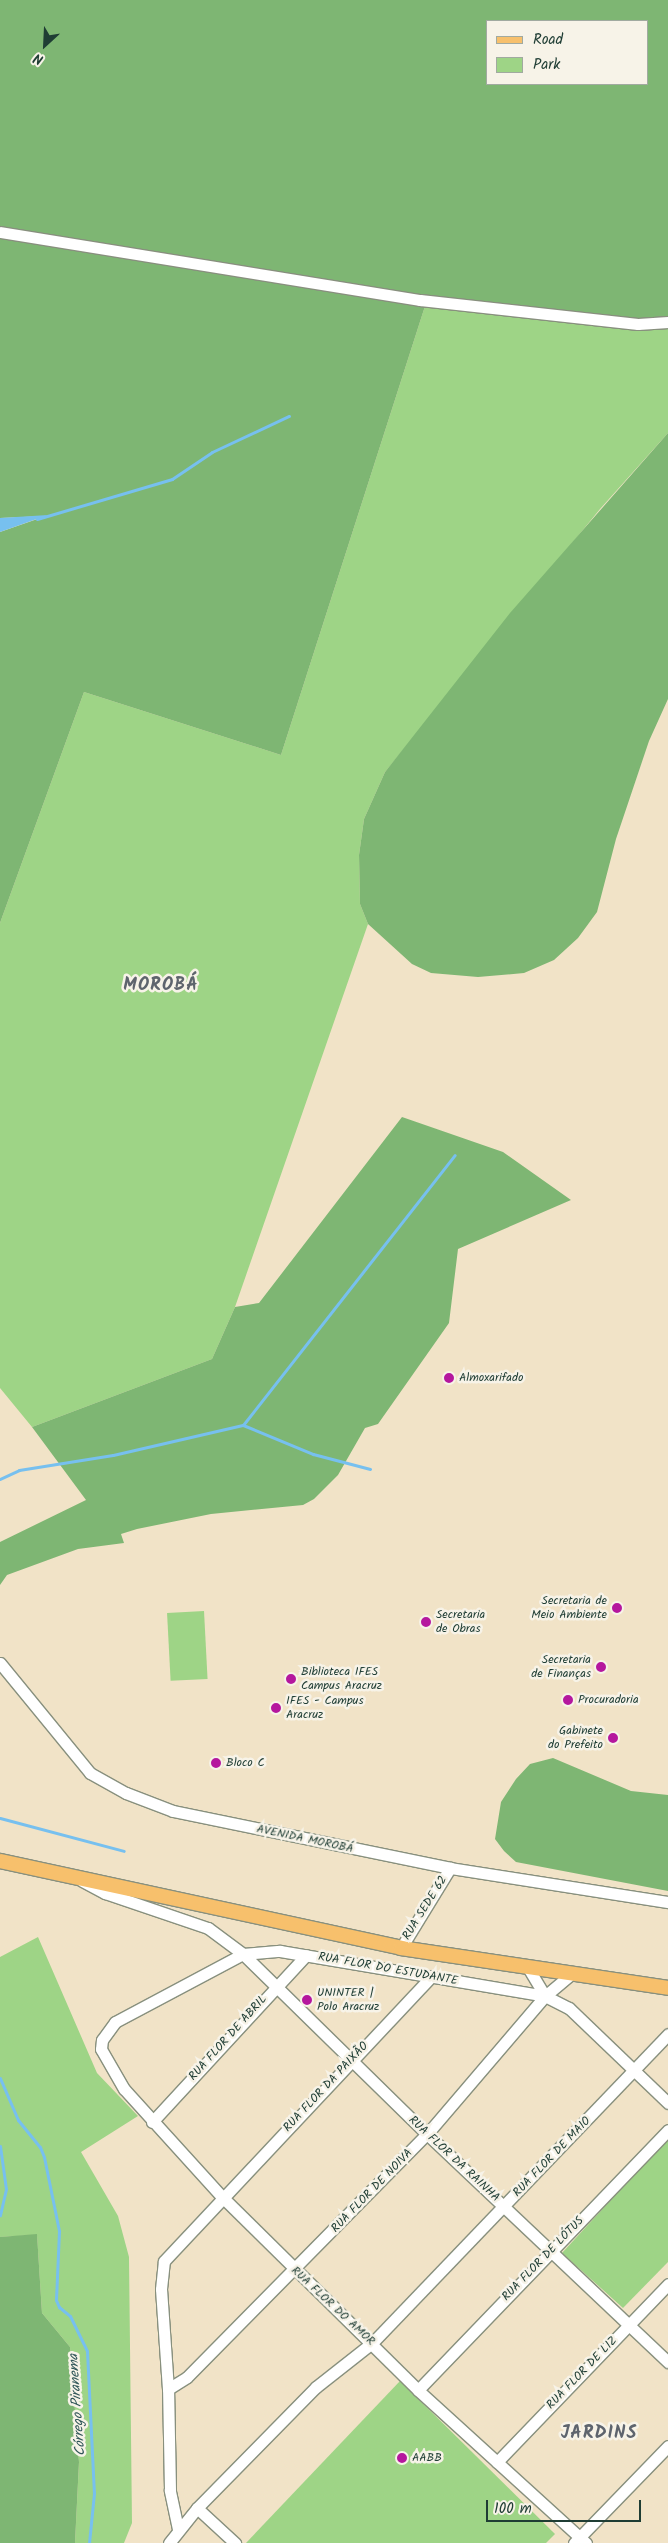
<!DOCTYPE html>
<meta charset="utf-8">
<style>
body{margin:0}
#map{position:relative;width:668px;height:2543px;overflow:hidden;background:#f1e3c7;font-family:Kalam,sans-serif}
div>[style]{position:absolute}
.green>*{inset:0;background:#9ed486;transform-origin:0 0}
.forest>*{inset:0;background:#7eb673}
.water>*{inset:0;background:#77c0ef}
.stream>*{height:3px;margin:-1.5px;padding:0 1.5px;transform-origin:1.5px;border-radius:1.5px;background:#77c0ef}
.roads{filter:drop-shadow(1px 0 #88907e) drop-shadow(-1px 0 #88907e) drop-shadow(0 1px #88907e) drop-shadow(0 -1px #88907e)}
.minor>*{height:11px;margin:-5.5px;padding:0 5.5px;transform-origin:5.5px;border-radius:5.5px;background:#fff}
.major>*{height:14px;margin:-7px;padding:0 7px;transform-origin:7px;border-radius:7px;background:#f7c06c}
.dots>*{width:14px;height:14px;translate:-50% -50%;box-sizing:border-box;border:2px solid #f7f3e8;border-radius:50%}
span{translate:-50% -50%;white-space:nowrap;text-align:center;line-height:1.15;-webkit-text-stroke:5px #f7f3e8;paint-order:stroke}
.poi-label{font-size:12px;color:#1f3d34}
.left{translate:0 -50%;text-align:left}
.right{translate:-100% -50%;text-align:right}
.street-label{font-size:12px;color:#1f3d34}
.water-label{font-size:14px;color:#315759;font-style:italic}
.district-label{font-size:18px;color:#5e646d;font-weight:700;letter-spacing:1px}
.legend{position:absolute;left:486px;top:20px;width:162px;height:65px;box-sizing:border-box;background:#f7f3e8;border:1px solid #a1aaa0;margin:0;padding:6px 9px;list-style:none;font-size:15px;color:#1f3d34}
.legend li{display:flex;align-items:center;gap:10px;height:25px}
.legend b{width:25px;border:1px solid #a1aaa0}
.north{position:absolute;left:20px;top:20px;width:50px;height:50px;-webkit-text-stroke:4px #f7f3e8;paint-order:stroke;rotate:205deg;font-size:14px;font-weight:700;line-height:20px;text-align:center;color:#1f3d34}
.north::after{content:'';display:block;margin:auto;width:18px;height:22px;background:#1f3d34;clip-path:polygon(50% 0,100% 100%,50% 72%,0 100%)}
.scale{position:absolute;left:486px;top:2500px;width:155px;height:22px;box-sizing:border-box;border:2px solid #1f3d34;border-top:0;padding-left:6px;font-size:15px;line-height:18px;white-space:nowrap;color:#1f3d34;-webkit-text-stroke:4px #f7f3e8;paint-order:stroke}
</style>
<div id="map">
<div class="green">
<i style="clip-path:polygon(426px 303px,668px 328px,668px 433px,600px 509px,385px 772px,364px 819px,359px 855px,360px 904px,368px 924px,235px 1307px,212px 1359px,32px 1427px,0 1388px,0 923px,84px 692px,281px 755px)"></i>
<i style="left:204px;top:1611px;width:68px;height:37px;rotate:87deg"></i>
<i style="clip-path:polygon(38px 1937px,97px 2073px,138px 2116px,81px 2152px,118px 2216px,129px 2257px,132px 2523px,124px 2543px,75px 2543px,79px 2462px,70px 2347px,42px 2313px,37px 2235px,0 2237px,0 1957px)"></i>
<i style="clip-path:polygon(668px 2138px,668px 2262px,623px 2308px,562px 2253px)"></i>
<i style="clip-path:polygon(400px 2381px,555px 2534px,546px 2543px,246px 2543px)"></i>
</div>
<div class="forest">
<i style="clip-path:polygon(evenodd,0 0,668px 0,668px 328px,426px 303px,281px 755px,84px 692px,0 923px,0 532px,46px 516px,0 518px,0 0,487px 21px,647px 21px,647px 84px,487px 84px,487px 21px)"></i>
<i style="clip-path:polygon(668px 433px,668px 699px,649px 741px,616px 839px,597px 912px,578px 938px,554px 960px,524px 973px,478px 977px,431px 973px,412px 964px,368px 924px,360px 904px,359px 855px,364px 819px,385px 772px,510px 613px)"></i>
<i style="clip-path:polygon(402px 1117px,503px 1152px,571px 1200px,458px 1249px,449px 1323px,378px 1424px,365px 1428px,338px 1475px,314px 1499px,303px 1505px,211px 1514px,137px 1529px,121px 1534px,124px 1543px,78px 1549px,7px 1575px,0 1585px,0 1542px,86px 1500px,32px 1427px,212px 1359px,235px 1307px,259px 1303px)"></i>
<i style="clip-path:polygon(553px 1758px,631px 1791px,668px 1795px,668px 1891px,516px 1862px,504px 1851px,495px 1839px,501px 1802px,516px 1779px,530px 1764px)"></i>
<i style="clip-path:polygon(37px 2234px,42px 2313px,70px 2347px,79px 2462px,75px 2543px,0 2543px,0 2237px)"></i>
</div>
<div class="water">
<i style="clip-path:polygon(48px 515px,0 532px,0 518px)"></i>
</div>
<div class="stream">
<i style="left:37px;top:519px;width:141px;rotate:-16.5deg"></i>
<i style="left:172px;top:479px;width:48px;rotate:-34deg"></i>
<i style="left:212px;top:452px;width:85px;rotate:-25.1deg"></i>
<i style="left:243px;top:1425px;width:76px;rotate:22.5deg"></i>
<i style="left:313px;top:1454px;width:59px;rotate:14.7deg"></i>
<i style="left:0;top:1479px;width:21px;rotate:-25deg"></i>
<i style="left:19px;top:1470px;width:95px;rotate:-9.1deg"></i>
<i style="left:113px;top:1455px;width:133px;rotate:-13deg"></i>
<i style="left:243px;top:1425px;width:343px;rotate:-51.9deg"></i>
<i style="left:0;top:1818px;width:128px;rotate:14.9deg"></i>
<i style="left:0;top:2078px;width:46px;rotate:66.8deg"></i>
<i style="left:18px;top:2120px;width:35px;rotate:51deg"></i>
<i style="left:40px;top:2147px;width:11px;rotate:68deg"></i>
<i style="left:44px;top:2157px;width:76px;rotate:78.5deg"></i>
<i style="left:59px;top:2231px;width:69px;rotate:92.5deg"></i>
<i style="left:56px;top:2300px;width:8px;rotate:67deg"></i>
<i style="left:59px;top:2307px;width:14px;rotate:39deg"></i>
<i style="left:70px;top:2316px;width:39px;rotate:64deg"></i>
<i style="left:87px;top:2351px;width:142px;rotate:87.2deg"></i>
<i style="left:94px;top:2493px;width:50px;rotate:95.7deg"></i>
<i style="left:0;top:2146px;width:43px;rotate:82.1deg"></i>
<i style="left:6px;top:2189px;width:27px;rotate:103deg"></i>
</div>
<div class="roads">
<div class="minor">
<i style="left:0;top:232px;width:425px;rotate:9.2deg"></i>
<i style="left:420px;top:300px;width:219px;rotate:6.3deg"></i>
<i style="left:638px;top:324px;width:30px;rotate:-4deg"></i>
<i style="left:0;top:1663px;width:142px;rotate:50.7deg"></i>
<i style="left:90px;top:1773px;width:41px;rotate:29.1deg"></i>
<i style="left:126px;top:1793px;width:50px;rotate:21deg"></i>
<i style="left:173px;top:1811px;width:283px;rotate:11.6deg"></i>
<i style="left:450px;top:1868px;width:221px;rotate:8.9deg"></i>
<i style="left:82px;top:1881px;width:26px;rotate:28deg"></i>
<i style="left:105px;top:1893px;width:109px;rotate:18.8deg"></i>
<i style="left:208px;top:1928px;width:44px;rotate:36.6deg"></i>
<i style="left:243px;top:1954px;width:257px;rotate:44.4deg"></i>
<i style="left:427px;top:2134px;width:332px;rotate:43.4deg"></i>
<i style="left:401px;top:1948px;width:94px;rotate:-58.5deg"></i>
<i style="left:527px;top:1966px;width:35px;rotate:59deg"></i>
<i style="left:152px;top:2122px;width:227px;rotate:-47.3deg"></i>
<i style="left:168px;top:2389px;width:22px;rotate:-32deg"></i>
<i style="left:187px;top:2377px;width:342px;rotate:-45.4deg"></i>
<i style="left:427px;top:2134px;width:182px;rotate:-49.5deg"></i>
<i style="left:545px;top:1996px;width:33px;rotate:-40deg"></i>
<i style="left:418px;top:2390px;width:361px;rotate:-46.1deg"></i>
<i style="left:497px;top:2462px;width:247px;rotate:-46.1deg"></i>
<i style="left:197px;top:2508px;width:52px;rotate:42.6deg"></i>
<i style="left:178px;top:2529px;width:40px;rotate:-102deg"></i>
<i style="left:170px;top:2490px;width:101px;rotate:-91.1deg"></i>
<i style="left:168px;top:2389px;width:100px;rotate:-94deg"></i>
<i style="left:161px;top:2289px;width:28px;rotate:-84deg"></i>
<i style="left:164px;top:2261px;width:390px;rotate:-46.8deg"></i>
<i style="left:169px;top:2543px;width:45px;rotate:-51.3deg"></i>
<i style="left:197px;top:2508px;width:170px;rotate:-45.5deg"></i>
<i style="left:316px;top:2387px;width:71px;rotate:-38.2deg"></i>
<i style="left:372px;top:2343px;width:428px;rotate:-46.2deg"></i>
<i style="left:574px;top:2543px;width:135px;rotate:-45.9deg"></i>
<i style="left:586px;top:2543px;width:227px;rotate:-137.7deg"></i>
<i style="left:418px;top:2390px;width:274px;rotate:-135.4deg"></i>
<i style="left:223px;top:2198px;width:147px;rotate:-132.2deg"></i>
<i style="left:124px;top:2089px;width:46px;rotate:-119.9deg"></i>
<i style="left:101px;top:2049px;width:9px;rotate:-84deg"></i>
<i style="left:102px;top:2040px;width:22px;rotate:-54deg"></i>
<i style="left:115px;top:2022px;width:145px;rotate:-28deg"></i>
<i style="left:243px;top:1954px;width:37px;rotate:-5deg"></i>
<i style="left:280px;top:1951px;width:269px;rotate:9.6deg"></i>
<i style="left:545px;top:1996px;width:27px;rotate:27deg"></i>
<i style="left:569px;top:2008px;width:137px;rotate:43.8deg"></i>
</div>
<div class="major">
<i style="left:0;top:1861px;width:410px;rotate:12.2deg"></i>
<i style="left:401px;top:1948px;width:270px;rotate:8.5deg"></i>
</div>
</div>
<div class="dots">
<i style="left:449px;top:1378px;background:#b5179e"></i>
<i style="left:617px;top:1608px;background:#b5179e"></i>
<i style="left:426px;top:1622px;background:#b5179e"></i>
<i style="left:601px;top:1667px;background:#b5179e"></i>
<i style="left:291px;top:1679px;background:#b5179e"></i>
<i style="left:568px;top:1700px;background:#b5179e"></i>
<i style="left:276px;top:1708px;background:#b5179e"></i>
<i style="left:613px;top:1738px;background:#b5179e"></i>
<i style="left:216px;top:1763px;background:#b5179e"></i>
<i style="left:307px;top:2000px;background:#b5179e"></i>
<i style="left:402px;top:2458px;background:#b5179e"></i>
</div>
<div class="poi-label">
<span class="left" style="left:459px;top:1378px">Almoxarifado</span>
<span class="right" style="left:607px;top:1608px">Secretaria de<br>Meio Ambiente</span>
<span class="left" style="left:436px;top:1622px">Secretaria<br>de Obras</span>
<span class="right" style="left:591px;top:1667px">Secretaria<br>de Finanças</span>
<span class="left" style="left:301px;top:1679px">Biblioteca IFES<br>Campus Aracruz</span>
<span class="left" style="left:578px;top:1700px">Procuradoria</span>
<span class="left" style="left:286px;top:1708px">IFES - Campus<br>Aracruz</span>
<span class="right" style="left:603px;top:1738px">Gabinete<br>do Prefeito</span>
<span class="left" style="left:226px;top:1763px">Bloco C</span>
<span class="left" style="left:317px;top:2000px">UNINTER |<br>Polo Aracruz</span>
<span class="left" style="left:412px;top:2458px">AABB</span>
</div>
<div class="street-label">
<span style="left:305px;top:1839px;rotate:12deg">AVENIDA MOROBÁ</span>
<span style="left:425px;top:1908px;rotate:-58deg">RUA SEDE 62</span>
<span style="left:388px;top:1969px;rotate:10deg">RUA FLOR DO ESTUDANTE</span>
<span style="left:228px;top:2038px;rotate:-48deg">RUA FLOR DE ABRIL</span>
<span style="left:326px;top:2087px;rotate:-47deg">RUA FLOR DA PAIXÃO</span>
<span style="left:552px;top:2157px;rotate:-46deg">RUA FLOR DE MAIO</span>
<span style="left:454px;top:2159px;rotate:43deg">RUA FLOR DA RAINHA</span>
<span style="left:372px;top:2191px;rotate:-46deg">RUA FLOR DE NOIVA</span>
<span style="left:543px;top:2259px;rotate:-46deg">RUA FLOR DE LÓTUS</span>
<span style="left:333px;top:2306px;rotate:43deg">RUA FLOR DO AMOR</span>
<span style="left:582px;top:2373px;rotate:-46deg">RUA FLOR DE LIZ</span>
</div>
<div class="water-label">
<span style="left:77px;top:2405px;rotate:-94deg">Córrego Piranema</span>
</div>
<div class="district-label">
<span style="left:161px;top:986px">MOROBÁ</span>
<span style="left:599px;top:2434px">JARDINS</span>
</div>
<ul class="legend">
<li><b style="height:6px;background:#f7c06c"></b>Road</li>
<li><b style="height:14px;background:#9ed486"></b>Park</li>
</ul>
<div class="north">N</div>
<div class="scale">100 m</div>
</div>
